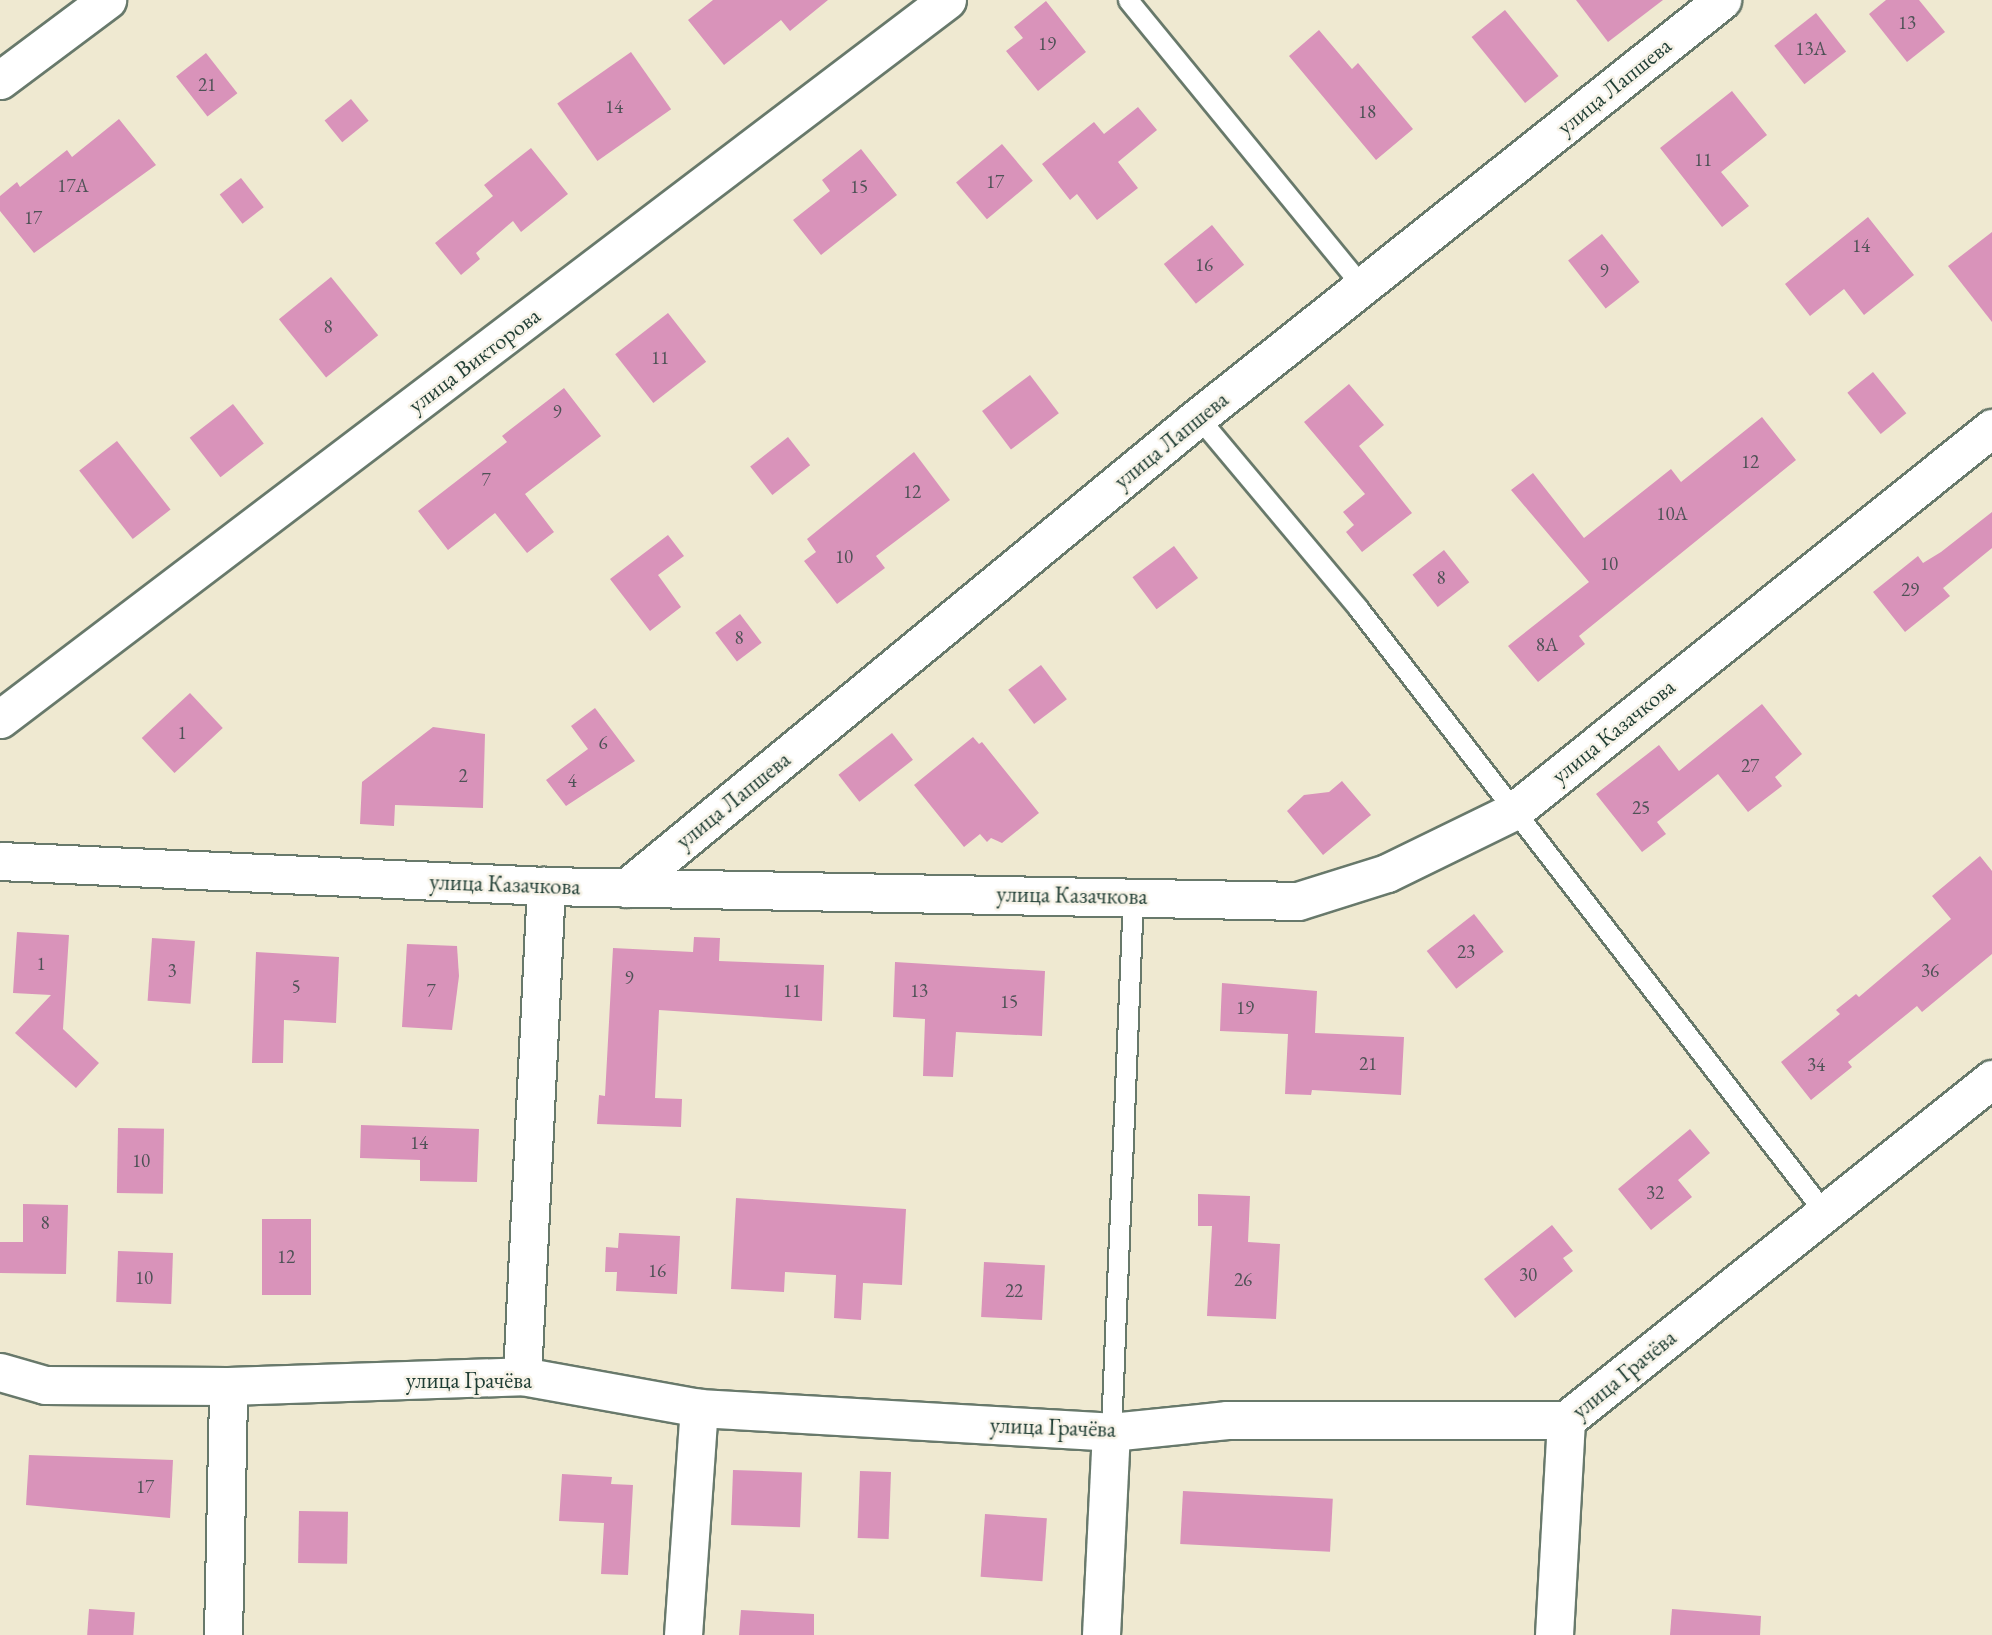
<!DOCTYPE html>
<meta charset="utf-8">
<style>
body{margin:0}
#map{position:relative;width:1992px;height:1635px;overflow:hidden;background:#efe9d1;font-family:"EB Garamond",serif}
div>[style]{position:absolute}
.building>*{inset:0;background:#d993ba;transform-origin:0 0}
.roads{filter:drop-shadow(2px 0 #68796b) drop-shadow(-2px 0 #68796b) drop-shadow(0 2px #68796b) drop-shadow(0 -2px #68796b)}
.service>*{height:19px;margin:-9.5px;padding:0 9.5px;transform-origin:9.5px;border-radius:9.5px;background:#fff}
.minor>*{height:37px;margin:-18.5px;padding:0 18.5px;transform-origin:18.5px;border-radius:18.5px;background:#fff}
span{translate:-50% -50%;white-space:nowrap;text-align:center;line-height:1.15;-webkit-text-stroke:5px #f7f3e8;paint-order:stroke}
.number-label{font-size:19px;color:#4e5256}
.number-label span{-webkit-text-stroke-width:0}
.street-label{font-size:23px;color:#1f3d34}
</style>
<div id="map">
<div class="building">
<i style="clip-path:polygon(713px 0,828px 0,790px 31px,781px 20px,724px 65px,688px 20px)"></i>
<i style="clip-path:polygon(1576px 0,1663px 0,1608px 42px)"></i>
<i style="clip-path:polygon(1886px 0,1919px 0,1945px 32px,1907px 62px,1869px 14px)"></i>
<i style="clip-path:polygon(1046px 1px,1086px 52px,1038px 91px,1006px 51px,1023px 38px,1014px 27px)"></i>
<i style="left:1505px;top:10px;width:85px;height:43px;rotate:51deg"></i>
<i style="left:1816px;top:13px;width:49px;height:53px;rotate:52deg"></i>
<i style="clip-path:polygon(1319px 30px,1352px 69px,1358px 63px,1413px 129px,1376px 160px,1289px 56px)"></i>
<i style="left:631px;top:52px;width:70px;height:90px;rotate:55deg"></i>
<i style="left:206px;top:53px;width:51px;height:38px;rotate:52deg"></i>
<i style="clip-path:polygon(1732px 91px,1767px 135px,1721px 172px,1749px 206px,1722px 227px,1660px 148px)"></i>
<i style="left:351px;top:99px;width:28px;height:34px;rotate:51deg"></i>
<i style="clip-path:polygon(1138px 107px,1157px 130px,1118px 162px,1138px 188px,1097px 220px,1077px 194px,1070px 200px,1042px 164px,1094px 122px,1104px 134px)"></i>
<i style="clip-path:polygon(119px 119px,156px 165px,34px 253px,0 211px,0 196px,17px 182px,20px 187px,67px 150px,72px 157px)"></i>
<i style="left:1002px;top:144px;width:48px;height:60px;rotate:50deg"></i>
<i style="clip-path:polygon(531px 148px,568px 194px,521px 232px,513px 221px,476px 253px,480px 259px,461px 275px,435px 243px,493px 196px,484px 185px)"></i>
<i style="clip-path:polygon(861px 149px,897px 195px,821px 255px,793px 220px,830px 191px,822px 180px)"></i>
<i style="left:241px;top:178px;width:37px;height:27px;rotate:52deg"></i>
<i style="clip-path:polygon(1868px 217px,1914px 275px,1864px 315px,1844px 289px,1810px 316px,1785px 284px)"></i>
<i style="left:1212px;top:225px;width:51px;height:62px;rotate:51deg"></i>
<i style="clip-path:polygon(1992px 232px,1992px 322px,1948px 266px)"></i>
<i style="left:1602px;top:234px;width:61px;height:43px;rotate:52deg"></i>
<i style="left:331px;top:277px;width:75px;height:67px;rotate:51deg"></i>
<i style="left:668px;top:313px;width:62px;height:67px;rotate:52deg"></i>
<i style="left:1873px;top:372px;width:53px;height:33px;rotate:51deg"></i>
<i style="left:1030px;top:375px;width:48px;height:60px;rotate:53deg"></i>
<i style="clip-path:polygon(1349px 384px,1384px 425px,1359px 446px,1412px 513px,1362px 552px,1346px 532px,1354px 525px,1343px 512px,1365px 494px,1304px 422px)"></i>
<i style="clip-path:polygon(564px 388px,601px 436px,525px 494px,554px 532px,527px 553px,495px 513px,448px 550px,418px 511px,507px 442px,502px 436px)"></i>
<i style="left:233px;top:404px;width:50px;height:55px;rotate:52deg"></i>
<i style="clip-path:polygon(1762px 417px,1796px 460px,1579px 636px,1585px 644px,1538px 682px,1508px 646px,1589px 582px,1511px 490px,1533px 473px,1584px 538px,1671px 469px,1681px 482px)"></i>
<i style="left:788px;top:437px;width:36px;height:48px;rotate:52deg"></i>
<i style="left:117px;top:441px;width:87px;height:48px;rotate:52deg"></i>
<i style="clip-path:polygon(914px 452px,950px 500px,876px 556px,885px 568px,837px 604px,804px 561px,816px 552px,807px 539px)"></i>
<i style="clip-path:polygon(1992px 512px,1992px 548px,1943px 588px,1950px 596px,1905px 632px,1873px 592px,1918px 556px,1923px 563px,1941px 552px)"></i>
<i style="clip-path:polygon(668px 535px,684px 556px,658px 575px,681px 607px,650px 631px,610px 579px)"></i>
<i style="left:1174px;top:546px;width:40px;height:52px;rotate:53deg"></i>
<i style="left:1444px;top:550px;width:41px;height:40px;rotate:52deg"></i>
<i style="left:740px;top:614px;width:36px;height:31px;rotate:53deg"></i>
<i style="left:1041px;top:665px;width:43px;height:41px;rotate:53deg"></i>
<i style="left:190px;top:693px;width:48px;height:66px;rotate:47deg"></i>
<i style="clip-path:polygon(1762px 704px,1802px 754px,1775px 777px,1782px 786px,1748px 812px,1718px 774px,1657px 822px,1666px 834px,1642px 852px,1596px 794px,1659px 745px,1679px 771px)"></i>
<i style="clip-path:polygon(595px 708px,635px 761px,566px 806px,546px 780px,588px 749px,571px 726px)"></i>
<i style="clip-path:polygon(433px 727px,485px 734px,483px 808px,395px 805px,394px 826px,360px 824px,362px 782px)"></i>
<i style="left:892px;top:733px;width:34px;height:68px;rotate:52deg"></i>
<i style="clip-path:polygon(973px 737px,979px 744px,982px 742px,1039px 813px,1002px 843px,991px 838px,987px 842px,980px 834px,964px 847px,914px 785px)"></i>
<i style="clip-path:polygon(1342px 781px,1371px 815px,1323px 855px,1287px 811px,1304px 795px,1329px 792px)"></i>
<i style="clip-path:polygon(1980px 856px,1992px 871px,1992px 954px,1922px 1012px,1917px 1006px,1848px 1062px,1852px 1067px,1811px 1100px,1781px 1062px,1840px 1014px,1836px 1010px,1856px 994px,1859px 997px,1951px 919px,1932px 896px)"></i>
<i style="left:1474px;top:914px;width:48px;height:60px;rotate:52deg"></i>
<i style="clip-path:polygon(17px 932px,69px 935px,63px 1029px,99px 1063px,76px 1088px,15px 1033px,51px 995px,13px 993px)"></i>
<i style="clip-path:polygon(694px 937px,720px 938px,719px 961px,824px 965px,822px 1021px,659px 1010px,655px 1098px,682px 1099px,681px 1127px,597px 1124px,599px 1095px,605px 1096px,613px 948px,693px 952px)"></i>
<i style="left:152px;top:938px;width:43px;height:63px;rotate:4deg"></i>
<i style="clip-path:polygon(407px 944px,457px 946px,459px 976px,452px 1030px,402px 1027px)"></i>
<i style="clip-path:polygon(256px 952px,339px 957px,336px 1023px,284px 1020px,283px 1063px,252px 1063px)"></i>
<i style="clip-path:polygon(895px 962px,1045px 971px,1042px 1036px,956px 1032px,953px 1077px,923px 1076px,925px 1019px,893px 1017px)"></i>
<i style="clip-path:polygon(1222px 983px,1317px 991px,1315px 1033px,1404px 1037px,1401px 1095px,1312px 1090px,1311px 1095px,1285px 1094px,1288px 1034px,1220px 1031px)"></i>
<i style="clip-path:polygon(361px 1125px,479px 1129px,477px 1182px,420px 1181px,420px 1160px,360px 1158px)"></i>
<i style="left:118px;top:1128px;width:46px;height:65px;rotate:1deg"></i>
<i style="clip-path:polygon(1690px 1129px,1710px 1153px,1678px 1180px,1692px 1197px,1651px 1230px,1618px 1189px)"></i>
<i style="clip-path:polygon(1198px 1194px,1250px 1196px,1248px 1242px,1280px 1244px,1276px 1319px,1207px 1316px,1212px 1226px,1198px 1226px)"></i>
<i style="clip-path:polygon(736px 1198px,906px 1209px,902px 1285px,863px 1283px,861px 1320px,834px 1318px,836px 1275px,785px 1272px,784px 1292px,731px 1289px)"></i>
<i style="clip-path:polygon(23px 1204px,68px 1205px,66px 1274px,0 1273px,0 1242px,23px 1242px)"></i>
<i style="left:262px;top:1219px;width:49px;height:76px"></i>
<i style="clip-path:polygon(1552px 1225px,1573px 1251px,1563px 1258px,1573px 1271px,1515px 1318px,1484px 1279px)"></i>
<i style="clip-path:polygon(619px 1233px,680px 1236px,677px 1294px,616px 1291px,617px 1272px,605px 1272px,606px 1247px,618px 1248px)"></i>
<i style="left:118px;top:1251px;width:55px;height:51px;rotate:2deg"></i>
<i style="left:984px;top:1262px;width:61px;height:55px;rotate:3deg"></i>
<i style="clip-path:polygon(29px 1455px,173px 1460px,170px 1518px,26px 1505px)"></i>
<i style="left:733px;top:1470px;width:69px;height:55px;rotate:2deg"></i>
<i style="left:860px;top:1471px;width:31px;height:67px;rotate:2deg"></i>
<i style="clip-path:polygon(562px 1474px,612px 1477px,611px 1484px,633px 1485px,628px 1575px,601px 1574px,604px 1523px,559px 1521px)"></i>
<i style="left:1183px;top:1491px;width:150px;height:53px;rotate:3deg"></i>
<i style="left:299px;top:1511px;width:49px;height:52px;rotate:1deg"></i>
<i style="left:985px;top:1514px;width:62px;height:63px;rotate:4deg"></i>
<i style="left:89px;top:1609px;width:46px;height:26px;rotate:4deg"></i>
<i style="clip-path:polygon(1672px 1609px,1761px 1616px,1760px 1635px,1670px 1635px)"></i>
<i style="clip-path:polygon(741px 1610px,814px 1614px,814px 1635px,739px 1635px)"></i>
</div>
<div class="roads">
<div class="service">
<i style="left:1128px;top:0;width:370px;rotate:50.7deg"></i>
<i style="left:1198px;top:417px;width:249px;rotate:50deg"></i>
<i style="left:1358px;top:608px;width:764px;rotate:52.34deg"></i>
<i style="left:1111px;top:1432px;width:537px;rotate:-87.65deg"></i>
</div>
<div class="minor">
<i style="left:0;top:80px;width:134px;rotate:-36.8deg"></i>
<i style="left:0;top:719px;width:1189px;rotate:-37.21deg"></i>
<i style="left:0;top:861px;width:547px;rotate:2.62deg"></i>
<i style="left:546px;top:886px;width:752px;rotate:1.14deg"></i>
<i style="left:1298px;top:901px;width:93px;rotate:-17.5deg"></i>
<i style="left:1387px;top:873px;width:141px;rotate:-26deg"></i>
<i style="left:1514px;top:811px;width:613px;rotate:-38.7deg"></i>
<i style="left:626px;top:888px;width:741px;rotate:-39.47deg"></i>
<i style="left:1198px;top:417px;width:670px;rotate:-38.51deg"></i>
<i style="left:0;top:1372px;width:47px;rotate:16.1deg"></i>
<i style="left:45px;top:1385px;width:183px;rotate:0.3deg"></i>
<i style="left:228px;top:1386px;width:294px;rotate:-1.9deg"></i>
<i style="left:522px;top:1376px;width:180px;rotate:10.2deg"></i>
<i style="left:699px;top:1408px;width:413px;rotate:3.3deg"></i>
<i style="left:1111px;top:1432px;width:117px;rotate:-5.9deg"></i>
<i style="left:1227px;top:1420px;width:339px"></i>
<i style="left:1566px;top:1420px;width:546px;rotate:-38.68deg"></i>
<i style="left:522px;top:1376px;width:491px;rotate:-87.2deg"></i>
<i style="left:223px;top:1635px;width:249px;rotate:-88.8deg"></i>
<i style="left:683px;top:1635px;width:228px;rotate:-86deg"></i>
<i style="left:1101px;top:1635px;width:203px;rotate:-87.2deg"></i>
<i style="left:1554px;top:1635px;width:215px;rotate:-86.8deg"></i>
</div>
</div>
<div class="number-label">
<span style="left:1907px;top:23px">13</span>
<span style="left:1047px;top:44px">19</span>
<span style="left:1811px;top:49px">13А</span>
<span style="left:207px;top:85px">21</span>
<span style="left:614px;top:107px">14</span>
<span style="left:1367px;top:112px">18</span>
<span style="left:1703px;top:160px">11</span>
<span style="left:995px;top:182px">17</span>
<span style="left:73px;top:186px">17А</span>
<span style="left:859px;top:187px">15</span>
<span style="left:33px;top:218px">17</span>
<span style="left:1861px;top:246px">14</span>
<span style="left:1204px;top:265px">16</span>
<span style="left:1604px;top:271px">9</span>
<span style="left:328px;top:327px">8</span>
<span style="left:660px;top:358px">11</span>
<span style="left:557px;top:412px">9</span>
<span style="left:1750px;top:462px">12</span>
<span style="left:486px;top:480px">7</span>
<span style="left:912px;top:492px">12</span>
<span style="left:1672px;top:514px">10А</span>
<span style="left:844px;top:557px">10</span>
<span style="left:1609px;top:564px">10</span>
<span style="left:1441px;top:578px">8</span>
<span style="left:1910px;top:590px">29</span>
<span style="left:739px;top:638px">8</span>
<span style="left:1547px;top:645px">8А</span>
<span style="left:182px;top:733px">1</span>
<span style="left:603px;top:743px">6</span>
<span style="left:1750px;top:766px">27</span>
<span style="left:463px;top:776px">2</span>
<span style="left:572px;top:781px">4</span>
<span style="left:1641px;top:808px">25</span>
<span style="left:1466px;top:952px">23</span>
<span style="left:41px;top:964px">1</span>
<span style="left:172px;top:971px">3</span>
<span style="left:1930px;top:971px">36</span>
<span style="left:629px;top:978px">9</span>
<span style="left:296px;top:987px">5</span>
<span style="left:431px;top:991px">7</span>
<span style="left:792px;top:991px">11</span>
<span style="left:919px;top:991px">13</span>
<span style="left:1009px;top:1002px">15</span>
<span style="left:1245px;top:1008px">19</span>
<span style="left:1368px;top:1064px">21</span>
<span style="left:1816px;top:1065px">34</span>
<span style="left:419px;top:1143px">14</span>
<span style="left:141px;top:1161px">10</span>
<span style="left:1655px;top:1193px">32</span>
<span style="left:45px;top:1223px">8</span>
<span style="left:286px;top:1257px">12</span>
<span style="left:657px;top:1271px">16</span>
<span style="left:1528px;top:1275px">30</span>
<span style="left:144px;top:1278px">10</span>
<span style="left:1243px;top:1280px">26</span>
<span style="left:1014px;top:1291px">22</span>
<span style="left:145px;top:1487px">17</span>
</div>
<div class="street-label">
<span style="left:1614px;top:86px;rotate:-39deg">улица Лапшева</span>
<span style="left:474px;top:360px;rotate:-37deg">улица Викторова</span>
<span style="left:1171px;top:440px;rotate:-39deg">улица Лапшева</span>
<span style="left:1613px;top:731px;rotate:-39deg">улица Казачкова</span>
<span style="left:733px;top:800px;rotate:-39deg">улица Лапшева</span>
<span style="left:505px;top:884px;rotate:2deg">улица Казачкова</span>
<span style="left:1072px;top:895px;rotate:1deg">улица Казачкова</span>
<span style="left:1624px;top:1374px;rotate:-39deg">улица Грачёва</span>
<span style="left:469px;top:1380px">улица Грачёва</span>
<span style="left:1053px;top:1427px;rotate:2deg">улица Грачёва</span>
</div>
</div>
